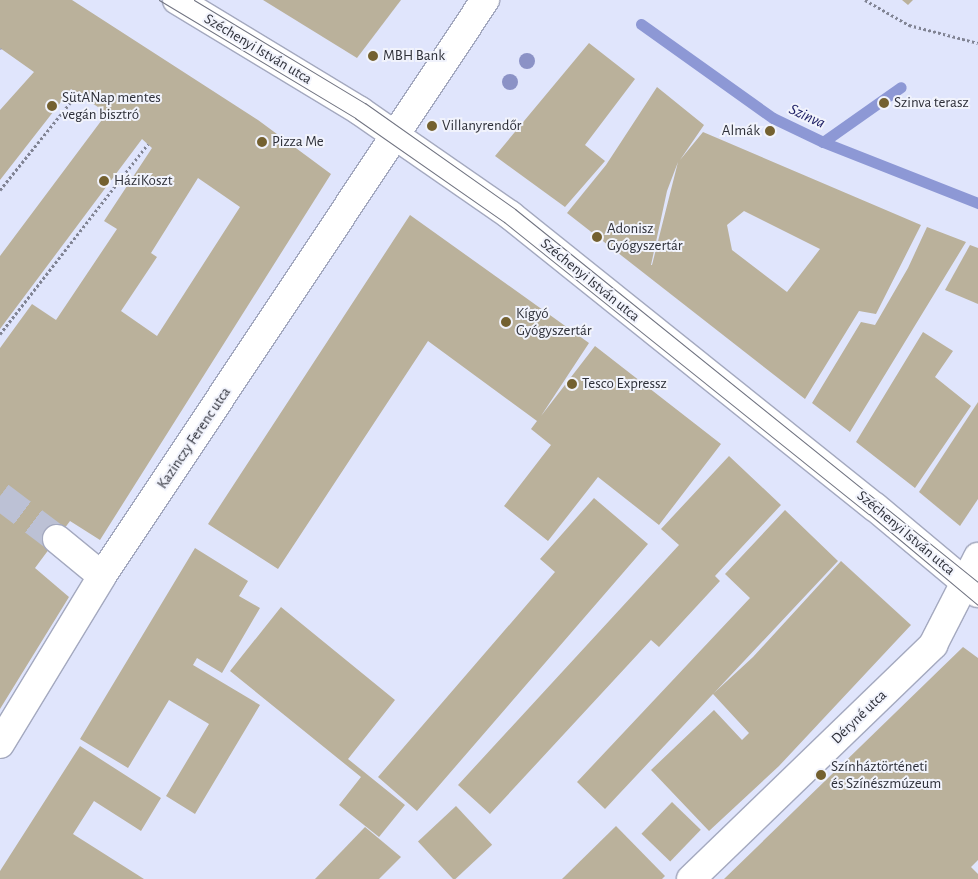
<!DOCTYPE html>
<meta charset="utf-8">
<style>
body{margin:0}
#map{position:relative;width:978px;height:879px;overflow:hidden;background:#e0e5fc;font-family:"Alegreya Sans",sans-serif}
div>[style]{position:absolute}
.stream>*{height:11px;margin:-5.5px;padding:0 5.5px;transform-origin:5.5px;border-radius:5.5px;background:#8d98d5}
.building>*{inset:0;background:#bab19b;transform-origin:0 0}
.street-tunnel>*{height:28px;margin-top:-14px;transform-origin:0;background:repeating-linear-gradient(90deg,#bcc1d5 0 28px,transparent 0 42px)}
.path>*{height:3px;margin-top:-1.5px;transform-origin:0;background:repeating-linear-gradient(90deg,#818494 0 2.5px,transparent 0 5px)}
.roads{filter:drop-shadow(1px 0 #a4a9bf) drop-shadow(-1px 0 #a4a9bf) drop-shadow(0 1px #a4a9bf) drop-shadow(0 -1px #a4a9bf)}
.street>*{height:28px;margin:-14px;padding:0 14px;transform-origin:14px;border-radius:14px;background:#fff}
.tram>*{height:1px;margin:-0.5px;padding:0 0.5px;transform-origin:0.5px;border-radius:0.5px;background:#707381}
.trees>*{width:16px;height:16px;margin:-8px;border-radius:50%;background:#8b92c6}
.dots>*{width:14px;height:14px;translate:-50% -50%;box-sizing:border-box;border:2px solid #f1f3fc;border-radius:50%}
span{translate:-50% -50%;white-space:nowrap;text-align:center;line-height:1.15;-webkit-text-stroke:4px #f1f3fc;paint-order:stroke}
.street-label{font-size:15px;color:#2e3039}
.poi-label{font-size:15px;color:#2e3039}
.left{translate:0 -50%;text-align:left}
.right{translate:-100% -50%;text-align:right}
.water-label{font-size:16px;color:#1e1f65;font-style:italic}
</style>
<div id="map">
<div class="stream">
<i style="left:641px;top:24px;width:162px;rotate:35.5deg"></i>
<i style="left:773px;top:118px;width:55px;rotate:25.6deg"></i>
<i style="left:823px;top:142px;width:167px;rotate:21.5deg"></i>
<i style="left:823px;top:142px;width:95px;rotate:-35.2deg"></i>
</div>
<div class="building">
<i style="clip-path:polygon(evenodd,0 0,72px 0,258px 120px,331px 174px,100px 540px,70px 521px,35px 568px,69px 597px,0 709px,0 348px,32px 304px,56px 320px,117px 229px,104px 221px,152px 148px,142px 139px,0 329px,0 256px,107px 113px,71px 89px,0 180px,0 110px,34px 72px,0 48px,0 0,198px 178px,240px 207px,157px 336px,121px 311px,157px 257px,151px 253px,198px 178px)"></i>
<i style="clip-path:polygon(263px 0,401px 0,357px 58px)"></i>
<i style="clip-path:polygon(902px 0,913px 0,908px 5px)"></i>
<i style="clip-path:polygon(589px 43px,635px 79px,585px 145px,605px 161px,565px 207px,495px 156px)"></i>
<i style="clip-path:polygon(evenodd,657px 87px,704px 125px,680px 160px,703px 132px,921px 225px,876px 314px,859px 311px,805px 399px,567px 213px,606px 165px,657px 87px,678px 162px,652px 265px,651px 265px,667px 191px,678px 162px,657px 87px,744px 211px,820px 249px,787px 292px,732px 250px,727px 225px,744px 211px)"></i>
<i style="clip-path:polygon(410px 215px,589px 343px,541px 416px,595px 346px,721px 444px,659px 525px,598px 477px,548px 541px,504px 506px,551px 445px,531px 429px,537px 421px,428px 341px,278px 569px,208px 524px)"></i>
<i style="clip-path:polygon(927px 227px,966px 242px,850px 432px,812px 403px,861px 322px,875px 325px,908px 268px)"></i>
<i style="clip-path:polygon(970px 245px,978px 248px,978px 304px,945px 290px)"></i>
<i style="clip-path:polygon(923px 332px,953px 351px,935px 377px,971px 406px,915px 488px,856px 442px)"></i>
<i style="clip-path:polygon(978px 402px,978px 499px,960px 526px,919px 492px)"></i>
<i style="clip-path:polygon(729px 456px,781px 505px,715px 576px,720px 581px,659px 647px,651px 640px,490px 814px,458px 785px,679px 545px,661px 529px)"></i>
<i style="clip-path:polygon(594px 498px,648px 544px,417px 811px,378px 777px,555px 572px,540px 559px)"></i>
<i style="clip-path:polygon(785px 510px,838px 561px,714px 693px,753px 657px,841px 561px,911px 625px,779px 766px,709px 831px,651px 770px,714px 710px,742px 740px,749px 733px,713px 694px,605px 809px,577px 782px,750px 598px,725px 574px)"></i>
<i style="clip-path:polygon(195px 548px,248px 581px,239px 596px,260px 608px,222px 673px,197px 658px,193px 665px,260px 705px,195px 814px,166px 796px,209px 724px,169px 700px,128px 768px,80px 739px)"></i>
<i style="clip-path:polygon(281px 607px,395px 700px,348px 759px,405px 805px,379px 837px,339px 805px,361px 777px,230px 671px)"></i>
<i style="clip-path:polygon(963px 647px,978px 658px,978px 860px,971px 867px,978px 874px,978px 879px,724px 879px)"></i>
<i style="clip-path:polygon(80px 746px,161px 798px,141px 831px,94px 801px,73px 834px,144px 879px,0 879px,0 871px)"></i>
<i style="left:672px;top:802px;width:40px;height:44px;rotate:44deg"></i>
<i style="left:456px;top:806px;width:53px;height:52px;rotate:47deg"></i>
<i style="clip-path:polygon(616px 826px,665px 876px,662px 879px,562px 879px)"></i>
<i style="clip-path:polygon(365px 827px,401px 857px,379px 879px,315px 879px)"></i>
</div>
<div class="street-tunnel">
<i style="left:0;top:496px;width:71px;rotate:37deg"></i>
</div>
<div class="path">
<i style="left:865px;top:0;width:51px;rotate:29.6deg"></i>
<i style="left:909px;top:25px;width:71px;rotate:14.6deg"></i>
<i style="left:0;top:49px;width:1px;rotate:-90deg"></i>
<i style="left:0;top:190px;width:124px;rotate:-51.2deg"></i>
<i style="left:0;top:334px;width:241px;rotate:-52.1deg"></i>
</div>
<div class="roads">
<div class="street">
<i style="left:177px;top:0;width:214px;rotate:31.2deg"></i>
<i style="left:360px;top:111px;width:183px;rotate:34.7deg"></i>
<i style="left:510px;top:215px;width:467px;rotate:38.7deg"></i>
<i style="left:875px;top:507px;width:134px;rotate:39.9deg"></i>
<i style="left:57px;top:539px;width:58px;rotate:39.4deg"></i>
<i style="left:0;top:744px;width:197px;rotate:-58.7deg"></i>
<i style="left:102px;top:576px;width:692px;rotate:-56.38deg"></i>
<i style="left:691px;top:879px;width:337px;rotate:-44deg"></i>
<i style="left:933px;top:645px;width:99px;rotate:-62.9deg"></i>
</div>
</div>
<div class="tram">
<i style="left:159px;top:0;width:229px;rotate:31deg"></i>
<i style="left:355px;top:118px;width:182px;rotate:34.9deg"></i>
<i style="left:504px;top:222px;width:467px;rotate:38.7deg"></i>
<i style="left:869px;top:514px;width:142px;rotate:39.9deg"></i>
<i style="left:194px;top:0;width:200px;rotate:31.1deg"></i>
<i style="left:365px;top:103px;width:184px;rotate:35.2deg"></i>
<i style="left:515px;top:209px;width:595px;rotate:38.86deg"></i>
</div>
<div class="trees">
<i style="left:527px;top:61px"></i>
<i style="left:510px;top:82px"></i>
</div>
<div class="dots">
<i style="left:373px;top:56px;background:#746130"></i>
<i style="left:884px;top:103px;background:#746130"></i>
<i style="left:52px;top:106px;background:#746130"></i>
<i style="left:432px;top:126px;background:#746130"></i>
<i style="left:770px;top:131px;background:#746130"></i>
<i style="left:262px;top:142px;background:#746130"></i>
<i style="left:104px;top:181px;background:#746130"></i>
<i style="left:597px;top:237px;background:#746130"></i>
<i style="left:506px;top:322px;background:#746130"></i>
<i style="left:572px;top:384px;background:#746130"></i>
<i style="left:821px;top:775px;background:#746130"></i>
</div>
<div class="street-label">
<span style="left:258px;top:49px;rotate:31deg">Széchenyi István utca</span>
<span style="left:590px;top:280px;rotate:39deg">Széchenyi István utca</span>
<span style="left:194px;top:438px;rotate:-56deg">Kazinczy Ferenc utca</span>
<span style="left:906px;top:533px;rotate:40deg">Széchenyi István utca</span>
<span style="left:859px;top:717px;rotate:-44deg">Déryné utca</span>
</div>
<div class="poi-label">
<span class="left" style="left:383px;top:56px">MBH Bank</span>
<span class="left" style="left:62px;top:106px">SütANap mentes<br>vegán bisztró</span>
<span class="left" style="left:894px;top:103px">Szinva terasz</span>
<span class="left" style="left:442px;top:126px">Villanyrendőr</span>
<span class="right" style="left:760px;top:131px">Almák</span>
<span class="left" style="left:272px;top:142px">Pizza Me</span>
<span class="left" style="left:114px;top:181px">HáziKoszt</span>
<span class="left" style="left:607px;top:237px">Adonisz<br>Gyógyszertár</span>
<span class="left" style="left:516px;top:322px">Kígyó<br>Gyógyszertár</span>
<span class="left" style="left:582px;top:384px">Tesco Expressz</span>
<span class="left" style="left:831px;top:775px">Színháztörténeti<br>és Színészmúzeum</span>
</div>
<div class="water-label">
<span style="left:807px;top:116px;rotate:25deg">Szinva</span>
</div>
</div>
